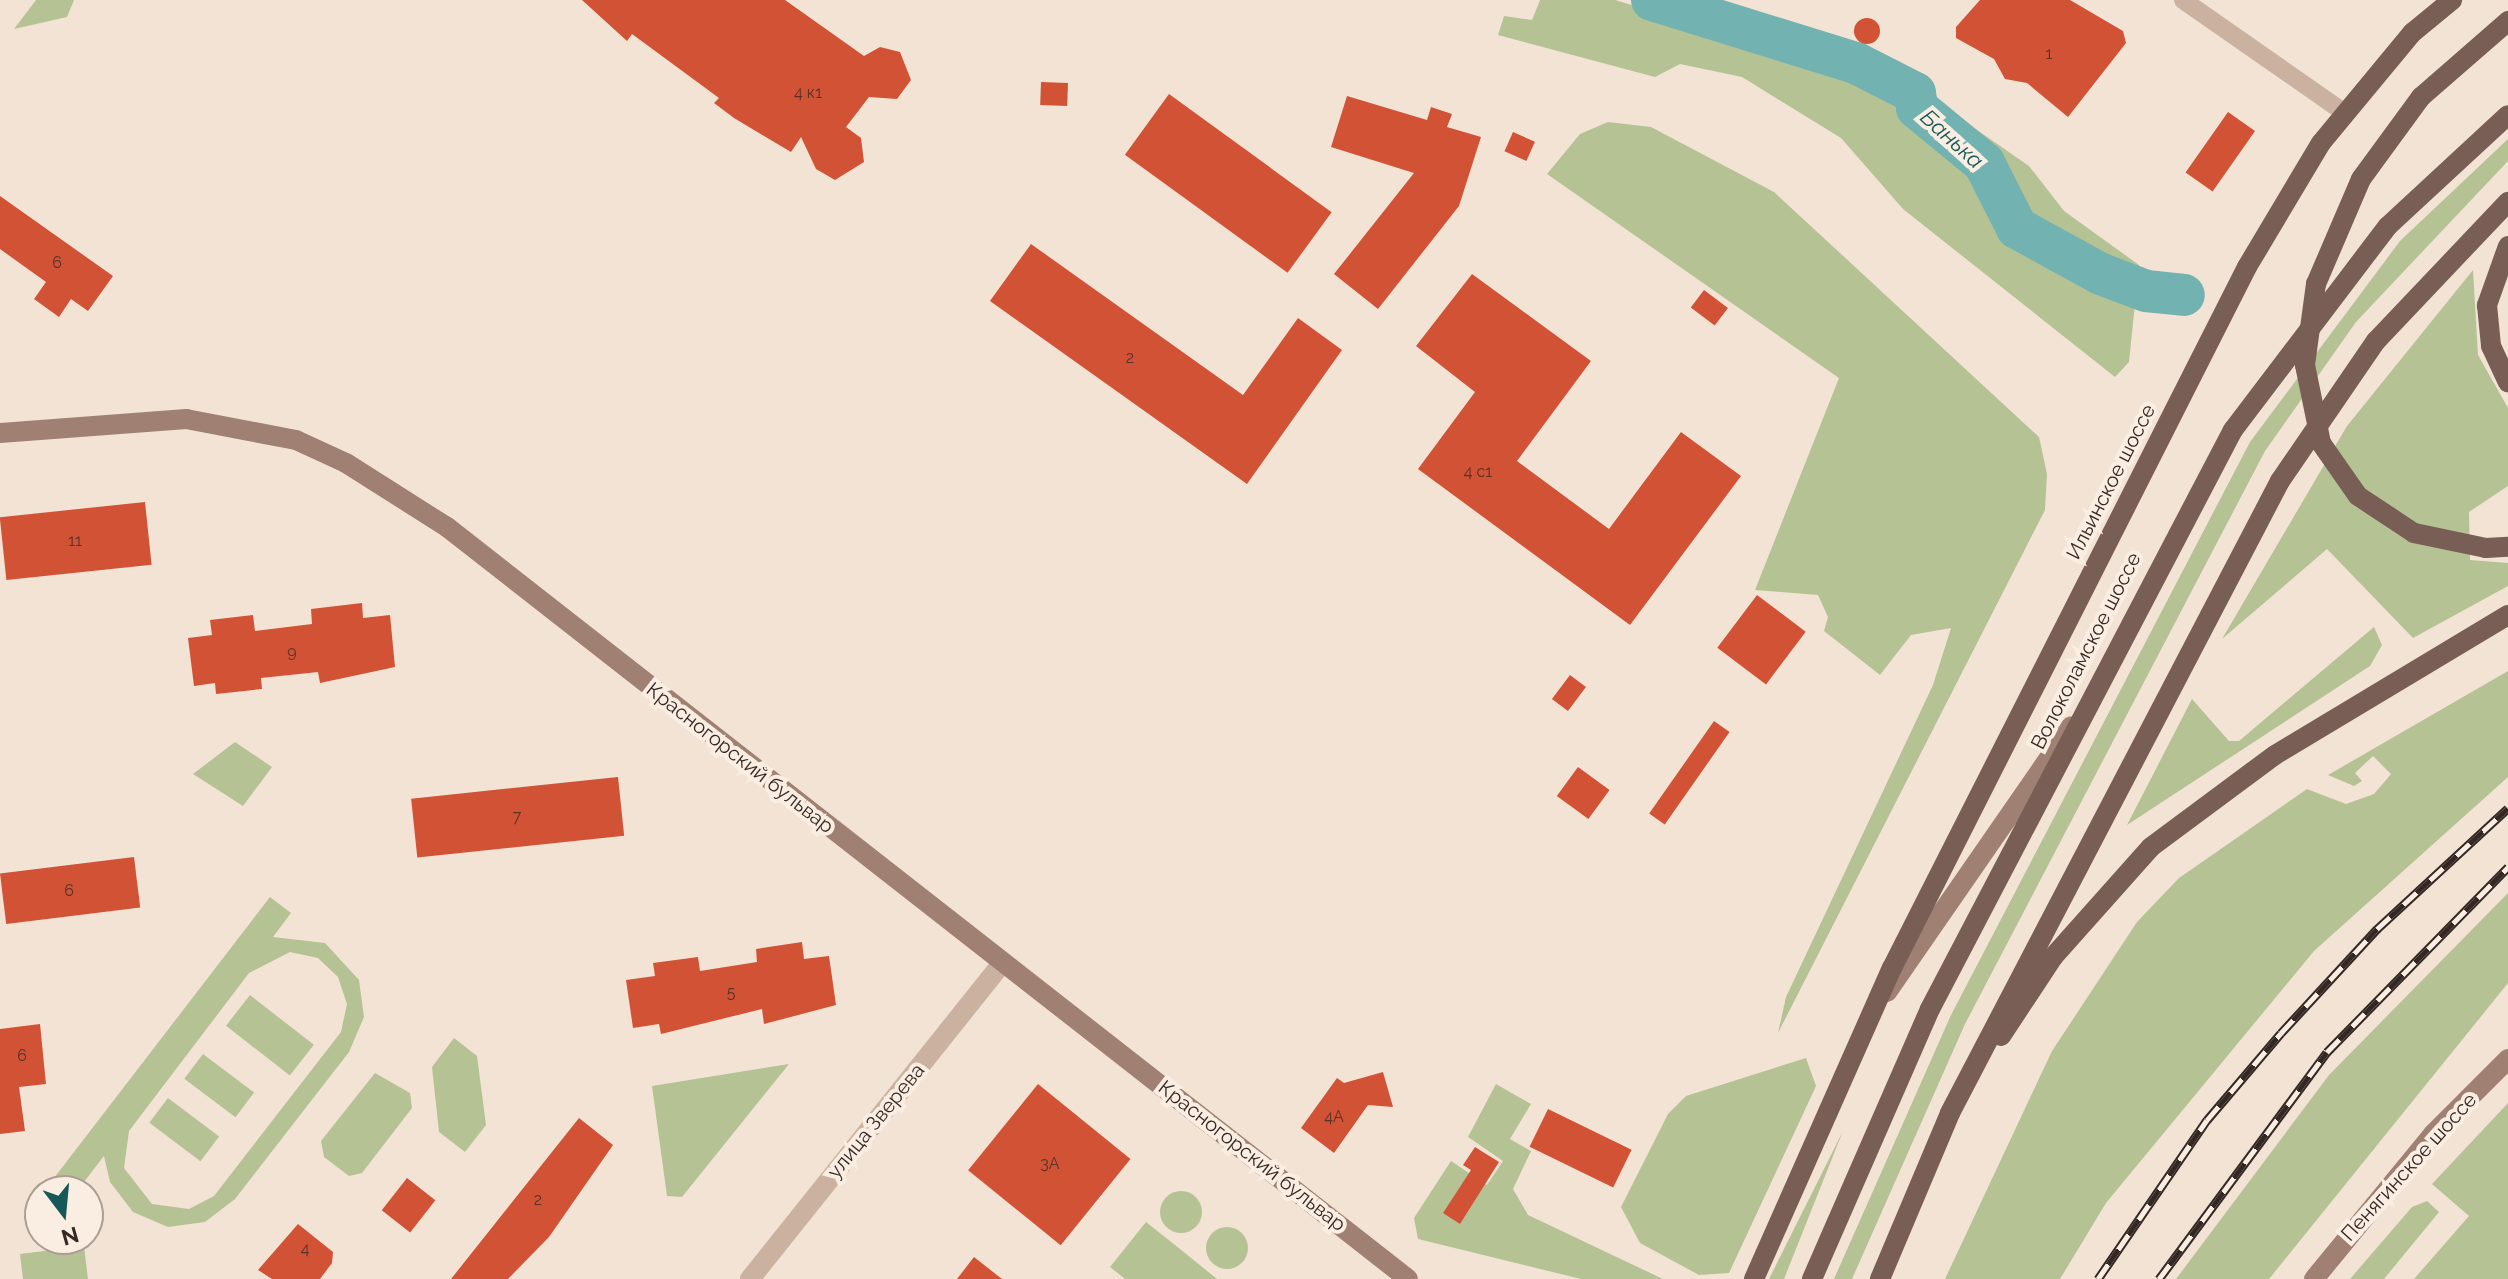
<!DOCTYPE html>
<meta charset="utf-8">
<style>
body{margin:0}
#map{position:relative;width:2508px;height:1279px;overflow:hidden;background:#f3e3d5;font-family:Raleway,sans-serif}
div>[style]{position:absolute}
.green>*{inset:0;background:#b5c294;transform-origin:0 0}
.round{border-radius:50%}
.river>*{height:42px;margin:-21px;padding:0 21px;transform-origin:21px;border-radius:21px;background:#72b2b1}
.building>*{inset:0;background:#d15235;transform-origin:0 0}
.minor>*{height:18px;margin:-9px;padding:0 9px;transform-origin:9px;border-radius:9px;background:#cbb2a0}
.tertiary>*{height:20px;margin:-10px;padding:0 10px;transform-origin:10px;border-radius:10px;background:#cbb2a0}
.secondary>*{height:20px;margin:-10px;padding:0 10px;transform-origin:10px;border-radius:10px;background:#9f8072}
.primary>*{height:20px;margin:-10px;padding:0 10px;transform-origin:10px;border-radius:10px;background:#785e54}
.rail>*{height:9px;margin-top:-4.5px;transform-origin:0;background:repeating-linear-gradient(90deg,#faede1 0 18px,#342824 0 36px);box-sizing:border-box;border-block:2px solid #342824}
.primary-bridge>*{height:20px;margin:-10px;padding:0 10px;transform-origin:10px;border-radius:10px;background:#785e54}
span{translate:-50% -50%;white-space:nowrap;text-align:center;line-height:1.15;-webkit-text-stroke:8px #faede1;paint-order:stroke}
.number-label{font-size:16px;color:#5b3228}
.number-label span{-webkit-text-stroke-width:0}
.street-label{font-size:20px;color:#342824}
.water-label{font-size:22px;color:#175859;font-style:italic}
.north{position:absolute;left:24px;top:1175px;width:80px;height:80px;box-sizing:border-box;background:#faede1;border:2px solid #ab9e95;border-radius:50%;rotate:164deg;font-size:22px;font-weight:700;line-height:32px;text-align:center;color:#342824}
.north::after{content:'';display:block;margin:auto;width:28px;height:36px;background:#175859;clip-path:polygon(50% 0,100% 100%,50% 72%,0 100%)}
</style>
<div id="map">
<div class="green">
<i style="clip-path:polygon(36px 0,74px 0,67px 17px,14px 29px)"></i>
<i style="clip-path:polygon(1540px 0,1615px 0,1776px 49px,1834px 40px,1918px 89px,2029px 166px,2064px 211px,2139px 265px,2129px 362px,2115px 377px,1903px 209px,1841px 138px,1742px 77px,1680px 64px,1655px 77px,1498px 35px,1504px 16px,1532px 20px)"></i>
<i style="clip-path:polygon(1608px 122px,1651px 127px,1774px 192px,2039px 437px,2047px 474px,2045px 510px,1778px 1033px,1786px 997px,1933px 685px,1951px 628px,1911px 635px,1880px 675px,1824px 631px,1828px 617px,1818px 595px,1755px 590px,1839px 378px,1547px 174px,1580px 134px)"></i>
<i style="clip-path:polygon(2508px 139px,2508px 161px,2356px 322px,2265px 451px,1965px 1024px,1852px 1279px,1834px 1279px,1951px 1015px,2250px 442px,2400px 241px)"></i>
<i style="clip-path:polygon(2473px 270px,2478px 355px,2508px 408px,2508px 486px,2469px 512px,2470px 560px,2508px 563px,2508px 586px,2413px 638px,2327px 549px,2222px 639px,2347px 426px)"></i>
<i style="clip-path:polygon(2374px 627px,2382px 645px,2370px 666px,2127px 825px,2192px 699px,2229px 741px,2239px 741px)"></i>
<i style="clip-path:polygon(2508px 671px,2508px 777px,2314px 951px,2106px 1203px,2060px 1279px,1945px 1279px,2052px 1051px,2137px 922px,2179px 878px,2307px 789px,2346px 804px,2374px 794px,2391px 774px,2373px 756px,2355px 773px,2362px 781px,2354px 786px,2328px 775px)"></i>
<i style="clip-path:polygon(235px 742px,272px 767px,243px 806px,193px 774px)"></i>
<i style="clip-path:polygon(2508px 893px,2508px 983px,2269px 1279px,2176px 1279px,2329px 1075px)"></i>
<i style="clip-path:polygon(evenodd,270px 897px,291px 913px,273px 937px,325px 943px,359px 980px,364px 1017px,349px 1052px,235px 1199px,205px 1222px,168px 1227px,133px 1212px,110px 1182px,104px 1156px,77px 1191px,44px 1191px,270px 897px,290px 952px,318px 958px,338px 977px,347px 1004px,341px 1032px,214px 1196px,189px 1209px,152px 1204px,124px 1168px,129px 1131px,249px 973px,290px 952px)"></i>
<i style="left:250px;top:995px;width:81px;height:39px;rotate:38deg"></i>
<i style="clip-path:polygon(454px 1038px,477px 1056px,486px 1125px,465px 1152px,439px 1132px,432px 1067px)"></i>
<i style="left:203px;top:1054px;width:64px;height:31px;rotate:37deg"></i>
<i style="clip-path:polygon(1806px 1058px,1816px 1086px,1729px 1273px,1699px 1275px,1640px 1243px,1621px 1207px,1668px 1114px,1686px 1096px)"></i>
<i style="clip-path:polygon(789px 1064px,682px 1197px,667px 1196px,652px 1086px)"></i>
<i style="clip-path:polygon(375px 1073px,410px 1093px,412px 1108px,362px 1173px,349px 1176px,324px 1157px,321px 1141px)"></i>
<i style="clip-path:polygon(1496px 1084px,1531px 1104px,1510px 1139px,1531px 1151px,1513px 1189px,1528px 1215px,1663px 1279px,1581px 1279px,1418px 1239px,1414px 1218px,1451px 1161px,1487px 1185px,1503px 1161px,1468px 1137px)"></i>
<i style="left:168px;top:1098px;width:64px;height:31px;rotate:37deg"></i>
<i style="clip-path:polygon(2508px 1103px,2508px 1279px,2414px 1279px,2469px 1216px,2432px 1184px)"></i>
<i style="clip-path:polygon(1843px 1131px,1784px 1279px,1769px 1279px)"></i>
<i class="round" style="left:1160px;top:1191px;width:42px;height:42px"></i>
<i style="clip-path:polygon(2427px 1201px,2439px 1212px,2384px 1279px,2350px 1279px,2412px 1207px)"></i>
<i style="clip-path:polygon(1146px 1222px,1185px 1253px,1217px 1279px,1125px 1279px,1110px 1267px)"></i>
<i class="round" style="left:1206px;top:1227px;width:42px;height:42px"></i>
<i style="clip-path:polygon(84px 1246px,88px 1279px,23px 1279px,20px 1254px)"></i>
</div>
<div class="river">
<i style="left:1652px;top:0;width:214px;rotate:17.2deg"></i>
<i style="left:1856px;top:63px;width:66px;rotate:27deg"></i>
<i style="left:1915px;top:93px;width:15px;rotate:82deg"></i>
<i style="left:1917px;top:108px;width:87px;rotate:39.4deg"></i>
<i style="left:1984px;top:163px;width:73px;rotate:63.1deg"></i>
<i style="left:2017px;top:228px;width:96px;rotate:28.7deg"></i>
<i style="left:2101px;top:274px;width:48px;rotate:20.7deg"></i>
<i style="left:2146px;top:291px;width:38px;rotate:6deg"></i>
</div>
<div class="building">
<i style="clip-path:polygon(582px 0,785px 0,864px 56px,880px 47px,900px 52px,911px 80px,897px 99px,869px 97px,846px 127px,861px 138px,864px 162px,835px 180px,816px 169px,801px 137px,791px 152px,734px 118px,714px 103px,719px 98px,632px 34px,627px 41px)"></i>
<i style="clip-path:polygon(1980px 0,2070px 0,2123px 31px,2126px 43px,2068px 117px,2027px 83px,2005px 79px,1994px 59px,1956px 38px,1956px 27px)"></i>
<i class="round" style="left:1854px;top:18px;width:26px;height:26px"></i>
<i style="left:1041px;top:82px;width:27px;height:23px;rotate:2deg"></i>
<i style="left:1169px;top:94px;width:201px;height:75px;rotate:36deg"></i>
<i style="clip-path:polygon(1347px 96px,1427px 120px,1431px 107px,1452px 114px,1447px 127px,1481px 137px,1459px 206px,1378px 309px,1334px 274px,1414px 173px,1331px 147px)"></i>
<i style="left:2228px;top:112px;width:33px;height:74px;rotate:35deg"></i>
<i style="left:1513px;top:132px;width:24px;height:21px;rotate:24deg"></i>
<i style="clip-path:polygon(0 196px,113px 276px,88px 311px,71px 299px,59px 317px,34px 299px,46px 282px,0 249px)"></i>
<i style="clip-path:polygon(1031px 244px,1243px 395px,1298px 318px,1342px 350px,1247px 484px,990px 301px)"></i>
<i style="clip-path:polygon(1472px 274px,1591px 361px,1517px 461px,1609px 529px,1681px 432px,1741px 476px,1630px 625px,1418px 469px,1475px 392px,1416px 346px)"></i>
<i style="left:1704px;top:290px;width:30px;height:22px;rotate:37deg"></i>
<i style="left:145px;top:502px;width:63px;height:146px;rotate:84deg"></i>
<i style="left:1757px;top:595px;width:61px;height:66px;rotate:37deg"></i>
<i style="clip-path:polygon(362px 603px,363px 618px,390px 615px,395px 667px,320px 683px,318px 672px,261px 678px,262px 689px,216px 694px,215px 683px,194px 686px,188px 638px,212px 635px,210px 620px,253px 615px,255px 631px,312px 624px,311px 609px)"></i>
<i style="left:1570px;top:675px;width:20px;height:30px;rotate:37deg"></i>
<i style="left:1714px;top:721px;width:19px;height:113px;rotate:35deg"></i>
<i style="left:1578px;top:767px;width:39px;height:36px;rotate:36deg"></i>
<i style="left:618px;top:777px;width:59px;height:208px;rotate:84deg"></i>
<i style="left:134px;top:857px;width:51px;height:135px;rotate:83deg"></i>
<i style="clip-path:polygon(802px 942px,804px 959px,829px 956px,836px 1005px,764px 1024px,762px 1009px,661px 1034px,659px 1024px,633px 1028px,626px 980px,655px 976px,653px 963px,698px 957px,700px 971px,757px 962px,756px 949px)"></i>
<i style="clip-path:polygon(40px 1024px,46px 1084px,19px 1087px,25px 1131px,0 1134px,0 1029px)"></i>
<i style="clip-path:polygon(1383px 1072px,1393px 1107px,1368px 1105px,1334px 1153px,1301px 1128px,1337px 1078px,1344px 1083px)"></i>
<i style="left:1038px;top:1084px;width:119px;height:111px;rotate:39deg"></i>
<i style="left:1548px;top:1109px;width:93px;height:42px;rotate:26deg"></i>
<i style="clip-path:polygon(579px 1118px,613px 1145px,549px 1237px,508px 1279px,451px 1279px)"></i>
<i style="clip-path:polygon(1475px 1147px,1499px 1162px,1460px 1224px,1443px 1213px,1471px 1170px,1463px 1165px)"></i>
<i style="left:407px;top:1178px;width:36px;height:41px;rotate:38deg"></i>
<i style="clip-path:polygon(298px 1224px,333px 1252px,332px 1263px,320px 1279px,272px 1279px,258px 1270px)"></i>
<i style="clip-path:polygon(974px 1257px,1002px 1279px,957px 1279px)"></i>
</div>
<div class="minor">
<i style="left:2183px;top:0;width:198px;rotate:34.9deg"></i>
</div>
<div class="tertiary">
<i style="left:750px;top:1279px;width:404px;rotate:-51.4deg"></i>
</div>
<div class="secondary">
<i style="left:0;top:433px;width:187px;rotate:-4.3deg"></i>
<i style="left:186px;top:419px;width:112px;rotate:10.8deg"></i>
<i style="left:296px;top:440px;width:55px;rotate:24.7deg"></i>
<i style="left:346px;top:463px;width:120px;rotate:32.4deg"></i>
<i style="left:447px;top:527px;width:1220px;rotate:38.04deg"></i>
<i style="left:1887px;top:992px;width:323px;rotate:-55.3deg"></i>
<i style="left:2314px;top:1279px;width:188px;rotate:-50.6deg"></i>
<i style="left:2433px;top:1134px;width:106px;rotate:-45deg"></i>
</div>
<div class="primary">
<i style="left:2508px;top:246px;width:63px;rotate:109.6deg"></i>
<i style="left:2487px;top:305px;width:41px;rotate:84.4deg"></i>
<i style="left:2491px;top:346px;width:40px;rotate:65deg"></i>
<i style="left:2486px;top:548px;width:22px;rotate:-3deg"></i>
<i style="left:2001px;top:1036px;width:95px;rotate:-56.6deg"></i>
<i style="left:2053px;top:957px;width:147px;rotate:-48.3deg"></i>
<i style="left:2151px;top:847px;width:154px;rotate:-36.6deg"></i>
<i style="left:2275px;top:755px;width:272px;rotate:-31deg"></i>
<i style="left:1754px;top:1279px;width:340px;rotate:-66.1deg"></i>
<i style="left:1892px;top:968px;width:786px;rotate:-63.14deg"></i>
<i style="left:2247px;top:267px;width:144px;rotate:-59.2deg"></i>
<i style="left:2321px;top:143px;width:143px;rotate:-50.4deg"></i>
<i style="left:2412px;top:33px;width:52px;rotate:-39.5deg"></i>
<i style="left:1812px;top:1279px;width:295px;rotate:-66.4deg"></i>
<i style="left:1930px;top:1009px;width:653px;rotate:-62.38deg"></i>
<i style="left:2233px;top:430px;width:256px;rotate:-52.8deg"></i>
<i style="left:2388px;top:226px;width:163px;rotate:-42.8deg"></i>
<i style="left:1880px;top:1279px;width:180px;rotate:-67.1deg"></i>
<i style="left:1950px;top:1113px;width:713px;rotate:-62.43deg"></i>
<i style="left:2280px;top:481px;width:170px;rotate:-55.6deg"></i>
<i style="left:2376px;top:341px;width:192px;rotate:-46.5deg"></i>
</div>
<div class="rail">
<i style="left:2098px;top:1279px;width:193px;rotate:-55.6deg"></i>
<i style="left:2207px;top:1120px;width:114px;rotate:-49.6deg"></i>
<i style="left:2281px;top:1033px;width:142px;rotate:-47.3deg"></i>
<i style="left:2377px;top:929px;width:178px;rotate:-42.7deg"></i>
<i style="left:2159px;top:1279px;width:282px;rotate:-53.5deg"></i>
<i style="left:2327px;top:1052px;width:259px;rotate:-45.6deg"></i>
</div>
<div class="primary-bridge">
<i style="left:2486px;top:548px;width:74px;rotate:-168.2deg"></i>
<i style="left:2414px;top:533px;width:67px;rotate:-146.5deg"></i>
<i style="left:2358px;top:496px;width:65px;rotate:-124.9deg"></i>
<i style="left:2321px;top:443px;width:80px;rotate:-101.6deg"></i>
<i style="left:2305px;top:365px;width:82px;rotate:-82.3deg"></i>
<i style="left:2316px;top:284px;width:114px;rotate:-66.8deg"></i>
<i style="left:2361px;top:179px;width:102px;rotate:-53.8deg"></i>
<i style="left:2421px;top:97px;width:116px;rotate:-41.1deg"></i>
</div>
<div class="number-label">
<span style="left:2049px;top:54px">1</span>
<span style="left:808px;top:93px">4 к1</span>
<span style="left:57px;top:263px">6</span>
<span style="left:1130px;top:358px">2</span>
<span style="left:1478px;top:472px">4 с1</span>
<span style="left:75px;top:541px">11</span>
<span style="left:292px;top:652px">9</span>
<span style="left:517px;top:817px">7</span>
<span style="left:69px;top:891px">6</span>
<span style="left:731px;top:993px">5</span>
<span style="left:22px;top:1056px">6</span>
<span style="left:1334px;top:1117px">4А</span>
<span style="left:1050px;top:1164px">3А</span>
<span style="left:538px;top:1200px">2</span>
<span style="left:305px;top:1249px">4</span>
</div>
<div class="street-label">
<span style="left:2111px;top:482px;rotate:-63deg">Ильинское шоссе</span>
<span style="left:2086px;top:651px;rotate:-63deg">Волоколамское шоссе</span>
<span style="left:740px;top:758px;rotate:38deg">Красногорский бульвар</span>
<span style="left:876px;top:1121px;rotate:-51deg">улица Зверева</span>
<span style="left:1252px;top:1156px;rotate:38deg">Красногорский бульвар</span>
<span style="left:2409px;top:1167px;rotate:-48deg">Пенягинское шоссе</span>
</div>
<div class="water-label">
<span style="left:1952px;top:139px;rotate:42deg">Банька</span>
</div>
<div class="north">N</div>
</div>
